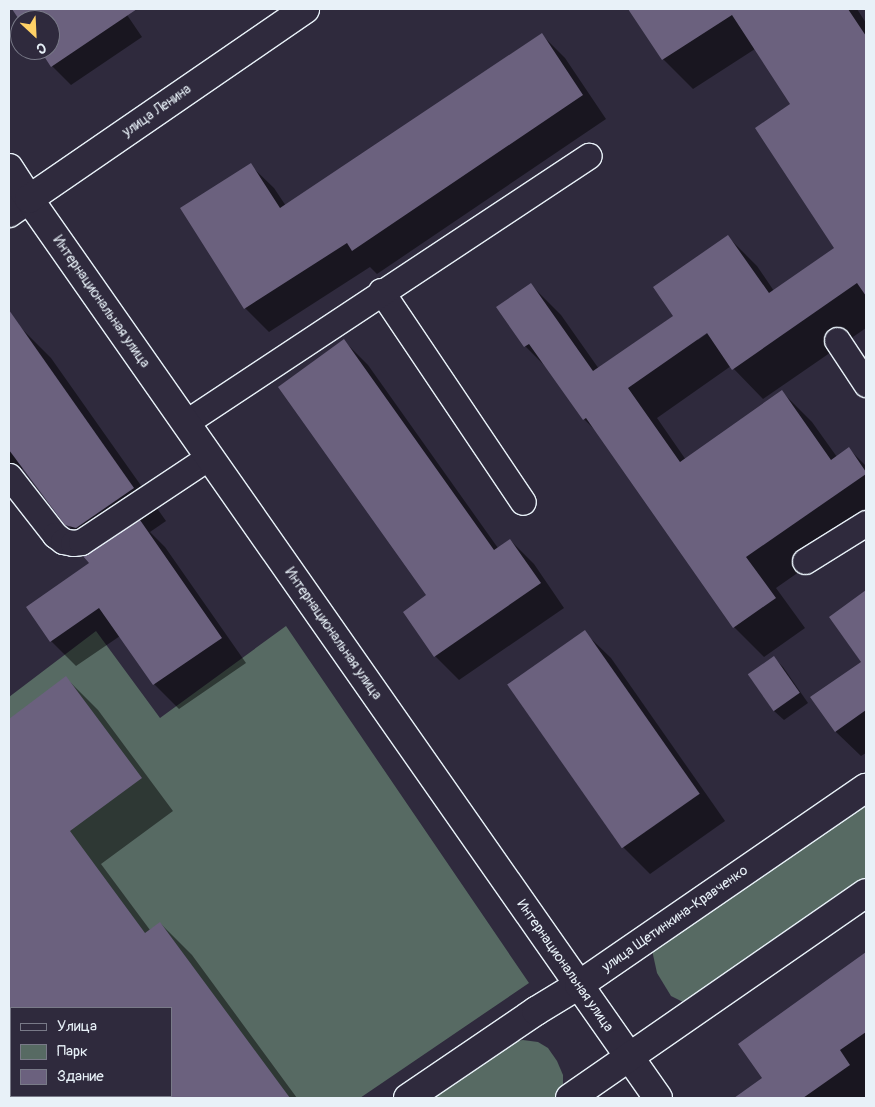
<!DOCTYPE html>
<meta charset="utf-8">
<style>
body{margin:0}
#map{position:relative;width:875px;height:1107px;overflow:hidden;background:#2f2a3d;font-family:Pangolin,sans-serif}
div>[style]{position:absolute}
.green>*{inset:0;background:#576a63}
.shadow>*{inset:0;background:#0007}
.building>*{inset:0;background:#6b617e;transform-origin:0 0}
.roads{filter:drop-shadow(1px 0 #e8f1f8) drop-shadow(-1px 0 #e8f1f8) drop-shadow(0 1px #e8f1f8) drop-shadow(0 -1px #e8f1f8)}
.service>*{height:25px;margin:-12.5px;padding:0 12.5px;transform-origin:12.5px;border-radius:12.5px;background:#2f2a3d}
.minor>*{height:28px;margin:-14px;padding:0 14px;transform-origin:14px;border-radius:14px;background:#2f2a3d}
.tertiary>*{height:28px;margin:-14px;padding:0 14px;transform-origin:14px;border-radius:14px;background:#2f2a3d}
span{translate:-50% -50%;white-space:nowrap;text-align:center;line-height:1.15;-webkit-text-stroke:5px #2f2a3d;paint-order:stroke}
.street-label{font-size:14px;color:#e8f1f8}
.frame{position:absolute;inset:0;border:10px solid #e8f1f8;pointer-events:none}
.legend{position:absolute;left:10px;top:1007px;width:162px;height:90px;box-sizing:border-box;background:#2f2a3d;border:1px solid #797a88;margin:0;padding:6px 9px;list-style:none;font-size:15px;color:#e8f1f8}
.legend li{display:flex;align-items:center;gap:10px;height:25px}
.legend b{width:25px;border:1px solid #797a88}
.north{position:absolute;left:10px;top:10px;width:50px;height:50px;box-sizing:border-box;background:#2f2a3d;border:1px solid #797a88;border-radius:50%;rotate:155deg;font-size:14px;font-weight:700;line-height:20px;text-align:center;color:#e8f1f8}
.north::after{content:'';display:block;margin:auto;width:18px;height:22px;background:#ffd166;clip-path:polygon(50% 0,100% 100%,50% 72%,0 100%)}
</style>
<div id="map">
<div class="green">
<i style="clip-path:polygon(evenodd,286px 626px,529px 983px,360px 1098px,9px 1098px,9px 697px,96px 631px,160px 718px,286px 626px,11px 1008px,171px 1008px,171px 1096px,11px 1096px,11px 1008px)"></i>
<i style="clip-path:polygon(866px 796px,866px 886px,687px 1004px,671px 996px,657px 973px,652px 950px)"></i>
<i style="clip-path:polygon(523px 1040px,538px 1042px,548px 1048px,557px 1061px,563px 1075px,563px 1086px,557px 1098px,426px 1098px,505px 1043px)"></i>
</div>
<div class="shadow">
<i style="clip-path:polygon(30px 9px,123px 9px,142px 37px,71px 85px,52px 66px,42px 50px,50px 50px,50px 20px,19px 16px)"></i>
<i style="clip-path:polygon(evenodd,630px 9px,857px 9px,866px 23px,866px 328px,763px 399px,731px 366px,657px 418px,686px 460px,782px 392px,812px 422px,837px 457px,849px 449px,866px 466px,866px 525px,776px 588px,805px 628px,764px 657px,734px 627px,598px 433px,584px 419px,550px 371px,525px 346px,498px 307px,531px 285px,561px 315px,599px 369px,674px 316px,727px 236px,757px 266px,774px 291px,836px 248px,792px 105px,755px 49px,693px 89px,663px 59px,630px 9px,712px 330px,698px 340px,696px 338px,712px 330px)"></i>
<i style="clip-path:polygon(541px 34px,565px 58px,606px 119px,377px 274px,370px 267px,269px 332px,245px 308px,250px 165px,274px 188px,286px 206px)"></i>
<i style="clip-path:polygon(19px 326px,51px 358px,166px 521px,150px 532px,165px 547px,246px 663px,179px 709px,154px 684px,120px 636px,76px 666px,51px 641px,90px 564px,94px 551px,70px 527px,23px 468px,9px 478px,9px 333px)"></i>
<i style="clip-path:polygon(344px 341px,368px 365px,498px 548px,510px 540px,534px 564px,564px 608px,459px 680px,435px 656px,428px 596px)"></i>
<i style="clip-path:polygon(866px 592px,866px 753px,861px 756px,836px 732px,812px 697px,862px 663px,830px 617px)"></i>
<i style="clip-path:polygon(584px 632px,611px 658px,725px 821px,650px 874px,624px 848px,509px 685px)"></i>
<i style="clip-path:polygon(774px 658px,783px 667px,808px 703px,784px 720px,774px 711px)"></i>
<i style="clip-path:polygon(66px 678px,98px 710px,173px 811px,101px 864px,150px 930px,160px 923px,192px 955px,297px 1098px,36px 1098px,35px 1096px,171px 1096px,171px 1008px,11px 1008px,11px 1072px,9px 1074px,9px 720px)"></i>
<i style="clip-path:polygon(866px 953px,866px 1098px,756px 1098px,749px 1088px,764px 1078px,740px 1044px)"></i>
</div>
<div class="building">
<i style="clip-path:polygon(12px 9px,137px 9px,51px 67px,40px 50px,50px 50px,50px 20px,20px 21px)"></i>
<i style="clip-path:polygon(628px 9px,848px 9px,866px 36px,866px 296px,857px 283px,732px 370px,707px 333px,628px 388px,680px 462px,782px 390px,831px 460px,849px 447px,866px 472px,866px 474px,746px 557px,776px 598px,733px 628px,586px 418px,583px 420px,529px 344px,524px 347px,496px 307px,531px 283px,593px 371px,673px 316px,653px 287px,728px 235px,769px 293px,834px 248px,755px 128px,790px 104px,732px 15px,662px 60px)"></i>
<i style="clip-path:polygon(542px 33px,583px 95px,352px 251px,347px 243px,244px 309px,180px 208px,251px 163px,280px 208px)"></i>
<i style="clip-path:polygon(9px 310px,134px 488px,76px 528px,65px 525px,9px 450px)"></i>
<i style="clip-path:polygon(344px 339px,494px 550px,510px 539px,541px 583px,434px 657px,403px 612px,426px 595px,278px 387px)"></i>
<i style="clip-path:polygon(140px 520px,222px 638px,153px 685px,99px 608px,50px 642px,26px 607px,89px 563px,83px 556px)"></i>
<i style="clip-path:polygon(866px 590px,866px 710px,835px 732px,810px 697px,861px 662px,829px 617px)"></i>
<i style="left:585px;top:630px;width:200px;height:95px;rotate:55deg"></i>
<i style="left:774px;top:656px;width:45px;height:32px;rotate:55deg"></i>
<i style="clip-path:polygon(66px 676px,142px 778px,70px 831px,145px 933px,160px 922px,290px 1098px,171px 1098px,171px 1008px,9px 1008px,9px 719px)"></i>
<i style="clip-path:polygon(866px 952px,866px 1032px,840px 1050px,850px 1065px,803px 1098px,734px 1098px,762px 1078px,738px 1044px)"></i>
</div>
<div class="roads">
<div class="service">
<i style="left:381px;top:291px;width:254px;rotate:56.1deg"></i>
<i style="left:837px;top:340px;width:53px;rotate:56.6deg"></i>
<i style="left:185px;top:423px;width:484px;rotate:-33.5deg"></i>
<i style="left:9px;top:476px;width:75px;rotate:52.1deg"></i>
<i style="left:55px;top:535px;width:10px;rotate:37deg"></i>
<i style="left:63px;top:541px;width:10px;rotate:11deg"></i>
<i style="left:73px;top:543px;width:8px;rotate:-7deg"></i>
<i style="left:81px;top:542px;width:154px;rotate:-33.6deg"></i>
<i style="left:805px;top:561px;width:72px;rotate:-31.9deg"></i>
</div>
<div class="minor">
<i style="left:9px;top:213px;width:24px;rotate:-35deg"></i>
<i style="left:29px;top:199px;width:1097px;rotate:55.02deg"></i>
<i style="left:408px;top:1098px;width:155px;rotate:-34.2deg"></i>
<i style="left:536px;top:1011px;width:50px;rotate:-31.2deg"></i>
<i style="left:579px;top:985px;width:348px;rotate:-34.5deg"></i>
<i style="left:570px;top:1098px;width:360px;rotate:-34.7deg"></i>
</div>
<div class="tertiary">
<i style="left:9px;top:168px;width:37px;rotate:57deg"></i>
<i style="left:29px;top:199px;width:335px;rotate:-34.5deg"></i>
</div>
</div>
<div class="street-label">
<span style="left:157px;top:111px;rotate:-35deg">улица Ленина</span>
<span style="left:101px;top:302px;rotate:55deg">Интернациональная улица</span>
<span style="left:333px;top:634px;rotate:55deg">Интернациональная улица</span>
<span style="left:675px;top:919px;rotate:-35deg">улица Щетинкина-Кравченко</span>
<span style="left:565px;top:966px;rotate:55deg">Интернациональная улица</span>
</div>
<div class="frame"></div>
<ul class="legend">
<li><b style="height:6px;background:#2f2a3d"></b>Улица</li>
<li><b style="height:14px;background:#576a63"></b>Парк</li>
<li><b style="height:14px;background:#6b617e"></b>Здание</li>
</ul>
<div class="north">С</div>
</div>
